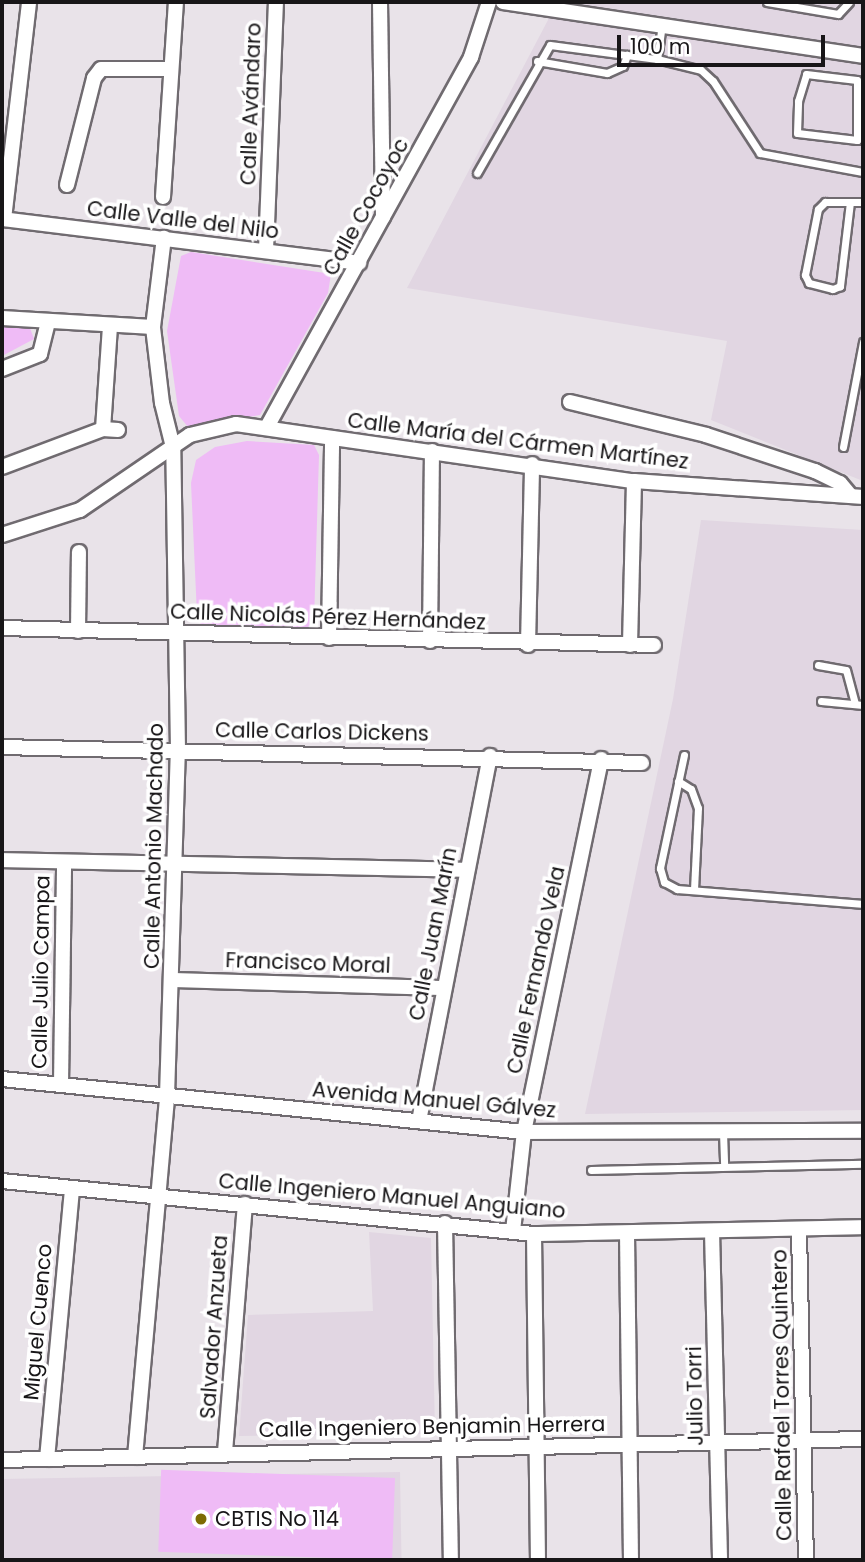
<!DOCTYPE html>
<meta charset="utf-8">
<style>
body{margin:0}
#map{position:relative;width:865px;height:1562px;overflow:hidden;background:#e9e3e9;font-family:Poppins,sans-serif}
div>[style]{position:absolute}
.built>*{inset:0;background:#e1d6e2;transform-origin:0 0}
.green>*{inset:0;background:#efbbf6;transform-origin:0 0}
.roads{filter:drop-shadow(2px 0 #706b70) drop-shadow(-2px 0 #706b70) drop-shadow(0 2px #706b70) drop-shadow(0 -2px #706b70)}
.lane>*{height:7px;margin:-3.5px;padding:0 3.5px;transform-origin:3.5px;border-radius:3.5px;background:#fff}
.street>*{height:14px;margin:-7px;padding:0 7px;transform-origin:7px;border-radius:7px;background:#fff}
.dots>*{width:19px;height:19px;translate:-50% -50%;box-sizing:border-box;border:4px solid #fff;border-radius:50%}
span{translate:-50% -50%;white-space:nowrap;text-align:center;line-height:1.15;-webkit-text-stroke:7px #fff;paint-order:stroke}
.street-label{font-size:21px;color:#181618}
.poi-label{font-size:21px;color:#181618}
.left{translate:0 -50%;text-align:left}
.frame{position:absolute;inset:0;border:4px solid #181618;pointer-events:none}
.scale{position:absolute;left:617px;top:35px;width:208px;height:32px;box-sizing:border-box;border:4px solid #181618;border-top:0;padding-left:9px;font-size:21px;line-height:24px;white-space:nowrap;color:#181618;-webkit-text-stroke:5px #fff;paint-order:stroke}
</style>
<div id="map">
<div class="built">
<i style="clip-path:polygon(548px 2px,863px 2px,863px 481px,711px 420px,727px 341px,407px 288px,548px 20px)"></i>
<i style="clip-path:polygon(701px 520px,863px 530px,863px 1110px,585px 1114px,673px 699px)"></i>
<i style="clip-path:polygon(369px 1232px,431px 1238px,435px 1434px,239px 1436px,248px 1315px,373px 1311px)"></i>
<i style="left:400px;top:1472px;width:88px;height:398px;rotate:89deg"></i>
</div>
<div class="green">
<i style="clip-path:polygon(191px 252px,331px 274px,328px 293px,260px 415px,188px 427px,179px 416px,167px 331px,181px 256px)"></i>
<i style="clip-path:polygon(2px 325px,30px 328px,34px 339px,2px 356px)"></i>
<i style="clip-path:polygon(247px 441px,314px 445px,319px 455px,314px 621px,308px 627px,202px 627px,197px 615px,191px 483px,196px 460px,215px 447px)"></i>
<i style="left:395px;top:1478px;width:82px;height:234px;rotate:92deg"></i>
</div>
<div class="roads">
<div class="lane">
<i style="left:767px;top:2px;width:72px;rotate:9.6deg"></i>
<i style="left:838px;top:14px;width:16px;rotate:-47deg"></i>
<i style="left:662px;top:24px;width:35px;rotate:98deg"></i>
<i style="left:657px;top:59px;width:45px;rotate:14deg"></i>
<i style="left:701px;top:70px;width:16px;rotate:43deg"></i>
<i style="left:713px;top:81px;width:86px;rotate:56.9deg"></i>
<i style="left:760px;top:153px;width:105px;rotate:10.5deg"></i>
<i style="left:537px;top:61px;width:71px;rotate:9.7deg"></i>
<i style="left:607px;top:73px;width:17px;rotate:-24deg"></i>
<i style="left:623px;top:66px;width:12px;rotate:-70deg"></i>
<i style="left:806px;top:74px;width:51px;rotate:6.7deg"></i>
<i style="left:857px;top:80px;width:60px;rotate:90deg"></i>
<i style="left:857px;top:140px;width:60px;rotate:-173.3deg"></i>
<i style="left:797px;top:133px;width:32px;rotate:-88deg"></i>
<i style="left:798px;top:101px;width:28px;rotate:-73deg"></i>
<i style="left:477px;top:173px;width:147px;rotate:-60.3deg"></i>
<i style="left:550px;top:45px;width:108px;rotate:7.5deg"></i>
<i style="left:825px;top:202px;width:25px"></i>
<i style="left:850px;top:202px;width:85px;rotate:96.8deg"></i>
<i style="left:840px;top:286px;width:8px;rotate:157deg"></i>
<i style="left:833px;top:289px;width:25px;rotate:-166deg"></i>
<i style="left:809px;top:283px;width:9px;rotate:-117deg"></i>
<i style="left:805px;top:275px;width:67px;rotate:-78.9deg"></i>
<i style="left:818px;top:209px;width:10px;rotate:-45deg"></i>
<i style="left:850px;top:202px;width:13px"></i>
<i style="left:843px;top:447px;width:107px;rotate:-79.2deg"></i>
<i style="left:818px;top:665px;width:28px;rotate:10deg"></i>
<i style="left:846px;top:670px;width:35px;rotate:75deg"></i>
<i style="left:821px;top:701px;width:42px;rotate:5.4deg"></i>
<i style="left:684px;top:755px;width:116px;rotate:102deg"></i>
<i style="left:660px;top:868px;width:15px;rotate:74deg"></i>
<i style="left:664px;top:882px;width:15px;rotate:28deg"></i>
<i style="left:677px;top:889px;width:187px;rotate:4.6deg"></i>
<i style="left:678px;top:781px;width:15px;rotate:32deg"></i>
<i style="left:691px;top:789px;width:20px;rotate:70deg"></i>
<i style="left:698px;top:808px;width:82px;rotate:92.8deg"></i>
<i style="left:723px;top:1132px;width:32px;rotate:88deg"></i>
<i style="left:591px;top:1170px;width:272px;rotate:-1.3deg"></i>
</div>
<div class="street">
<i style="left:380px;top:2px;width:215px;rotate:89.2deg"></i>
<i style="left:503px;top:2px;width:364px;rotate:8.5deg"></i>
<i style="left:67px;top:185px;width:110px;rotate:-75.8deg"></i>
<i style="left:94px;top:78px;width:11px;rotate:-52deg"></i>
<i style="left:101px;top:69px;width:70px"></i>
<i style="left:163px;top:197px;width:195px;rotate:-86.2deg"></i>
<i style="left:2px;top:219px;width:360px;rotate:7deg"></i>
<i style="left:4px;top:219px;width:218px;rotate:-83.4deg"></i>
<i style="left:266px;top:250px;width:248px;rotate:-87.7deg"></i>
<i style="left:2px;top:318px;width:151px;rotate:3.4deg"></i>
<i style="left:2px;top:369px;width:41px;rotate:-21.5deg"></i>
<i style="left:40px;top:354px;width:32px;rotate:-76deg"></i>
<i style="left:570px;top:402px;width:140px;rotate:13.6deg"></i>
<i style="left:706px;top:435px;width:115px;rotate:18.3deg"></i>
<i style="left:815px;top:471px;width:28px;rotate:26deg"></i>
<i style="left:840px;top:483px;width:17px;rotate:50deg"></i>
<i style="left:267px;top:427px;width:423px;rotate:-61.1deg"></i>
<i style="left:471px;top:57px;width:58px;rotate:-71.9deg"></i>
<i style="left:103px;top:429px;width:15px;rotate:4deg"></i>
<i style="left:2px;top:467px;width:108px;rotate:-20.6deg"></i>
<i style="left:103px;top:429px;width:102px;rotate:-86.1deg"></i>
<i style="left:2px;top:535px;width:82px;rotate:-17.8deg"></i>
<i style="left:80px;top:510px;width:133px;rotate:-34.3deg"></i>
<i style="left:190px;top:435px;width:47px;rotate:-13.4deg"></i>
<i style="left:236px;top:424px;width:402px;rotate:8.2deg"></i>
<i style="left:634px;top:481px;width:230px;rotate:4deg"></i>
<i style="left:2px;top:628px;width:652px;rotate:1.49deg"></i>
<i style="left:78px;top:631px;width:79px;rotate:-89.3deg"></i>
<i style="left:329px;top:638px;width:200px;rotate:-89.1deg"></i>
<i style="left:430px;top:641px;width:190px;rotate:-89.4deg"></i>
<i style="left:528px;top:645px;width:181px;rotate:-88.7deg"></i>
<i style="left:630px;top:645px;width:164px;rotate:-88.6deg"></i>
<i style="left:2px;top:747px;width:640px;rotate:1.43deg"></i>
<i style="left:2px;top:860px;width:465px;rotate:1.2deg"></i>
<i style="left:172px;top:980px;width:270px;rotate:1.7deg"></i>
<i style="left:2px;top:1079px;width:525px;rotate:5.8deg"></i>
<i style="left:524px;top:1132px;width:339px;rotate:-0.2deg"></i>
<i style="left:61px;top:1084px;width:222px;rotate:-89.2deg"></i>
<i style="left:419px;top:1121px;width:372px;rotate:-79deg"></i>
<i style="left:2px;top:1181px;width:535px;rotate:5.69deg"></i>
<i style="left:534px;top:1234px;width:329px;rotate:-1.2deg"></i>
<i style="left:445px;top:1223px;width:337px;rotate:89deg"></i>
<i style="left:799px;top:1229px;width:331px;rotate:88.8deg"></i>
<i style="left:513px;top:1231px;width:100px;rotate:-83.7deg"></i>
<i style="left:524px;top:1132px;width:381px;rotate:-78.3deg"></i>
<i style="left:712px;top:1231px;width:329px;rotate:88.6deg"></i>
<i style="left:627px;top:1233px;width:327px;rotate:89.3deg"></i>
<i style="left:534px;top:1234px;width:326px;rotate:89.3deg"></i>
<i style="left:225px;top:1452px;width:249px;rotate:-85.4deg"></i>
<i style="left:135px;top:1457px;width:362px;rotate:-84.9deg"></i>
<i style="left:167px;top:1096px;width:346px;rotate:-88.2deg"></i>
<i style="left:178px;top:750px;width:303px;rotate:-90.9deg"></i>
<i style="left:173px;top:447px;width:45px;rotate:-104deg"></i>
<i style="left:162px;top:403px;width:77px;rotate:-96.8deg"></i>
<i style="left:153px;top:327px;width:90px;rotate:-83deg"></i>
<i style="left:47px;top:1459px;width:271px;rotate:-84.7deg"></i>
<i style="left:2px;top:1460px;width:861px;rotate:-1.4deg"></i>
</div>
</div>
<div class="dots">
<i style="left:201px;top:1519px;background:#7d6b03"></i>
</div>
<div class="street-label">
<span style="left:251px;top:104px;rotate:-88deg">Calle Avándaro</span>
<span style="left:366px;top:207px;rotate:-61deg">Calle Cocoyoc</span>
<span style="left:183px;top:220px;rotate:7deg">Calle Valle del Nilo</span>
<span style="left:518px;top:441px;rotate:7deg">Calle María del Cármen Martínez</span>
<span style="left:328px;top:617px;rotate:2deg">Calle Nicolás Pérez Hernández</span>
<span style="left:322px;top:732px;rotate:1deg">Calle Carlos Dickens</span>
<span style="left:154px;top:846px;rotate:-89deg">Calle Antonio Machado</span>
<span style="left:433px;top:934px;rotate:-79deg">Calle Juan Marín</span>
<span style="left:308px;top:963px;rotate:2deg">Francisco Moral</span>
<span style="left:536px;top:970px;rotate:-78deg">Calle Fernando Vela</span>
<span style="left:41px;top:972px;rotate:-89deg">Calle Julio Campa</span>
<span style="left:434px;top:1100px;rotate:5deg">Avenida Manuel Gálvez</span>
<span style="left:392px;top:1196px;rotate:5deg">Calle Ingeniero Manuel Anguiano</span>
<span style="left:38px;top:1322px;rotate:-85deg">Miguel Cuenco</span>
<span style="left:214px;top:1327px;rotate:-86deg">Salvador Anzueta</span>
<span style="left:782px;top:1395px;rotate:-91deg">Calle Rafael Torres Quintero</span>
<span style="left:695px;top:1396px;rotate:-91deg">Julio Torri</span>
<span style="left:432px;top:1427px;rotate:-1deg">Calle Ingeniero Benjamin Herrera</span>
</div>
<div class="poi-label">
<span class="left" style="left:215px;top:1519px">CBTIS No 114</span>
</div>
<div class="frame"></div>
<div class="scale">100 m</div>
</div>
